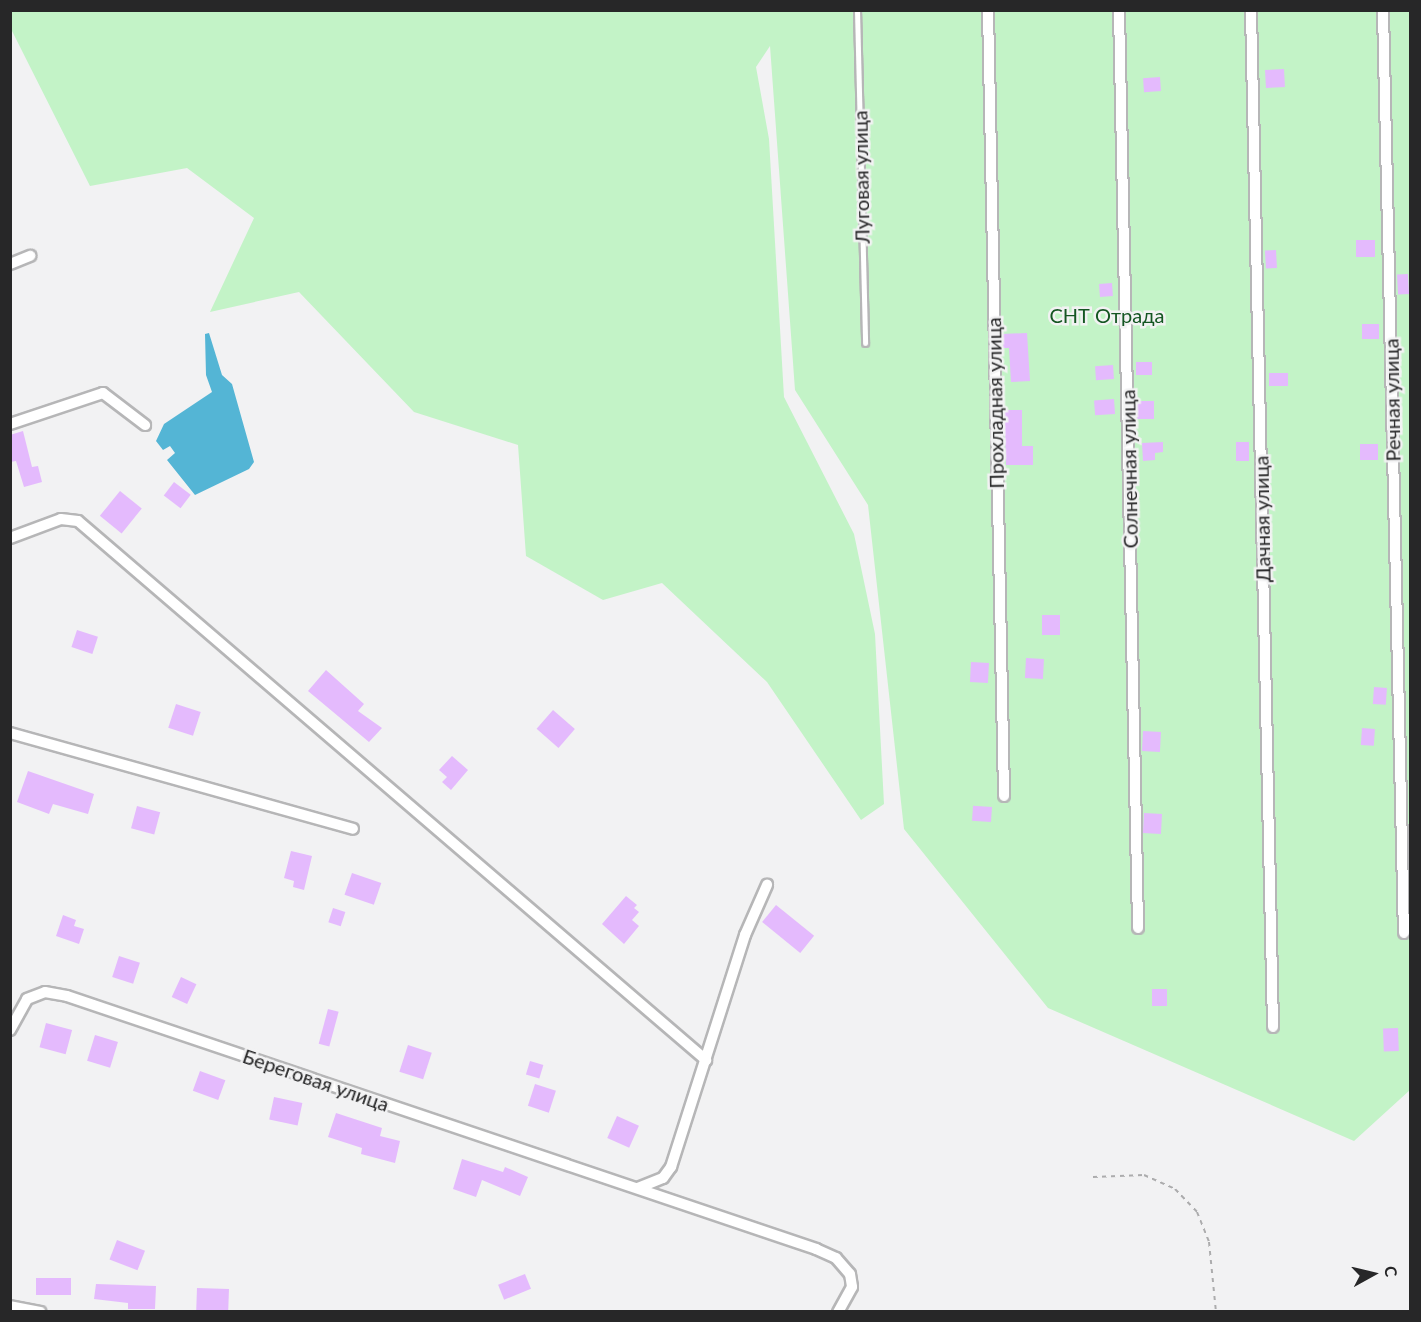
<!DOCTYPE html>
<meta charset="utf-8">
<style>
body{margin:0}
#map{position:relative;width:1421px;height:1322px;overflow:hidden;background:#f2f2f3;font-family:Lato,sans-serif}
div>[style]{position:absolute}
.green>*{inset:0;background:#c3f3c7}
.water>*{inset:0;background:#54b5d5}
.building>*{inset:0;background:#e4bafd;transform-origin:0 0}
.path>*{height:2px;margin-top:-1px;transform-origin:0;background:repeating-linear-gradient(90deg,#acacad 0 4.5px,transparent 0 9px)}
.roads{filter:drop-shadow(2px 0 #b6b6b7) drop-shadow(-2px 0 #b6b6b7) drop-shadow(0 2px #b6b6b7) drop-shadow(0 -2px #b6b6b7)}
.service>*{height:5px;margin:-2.5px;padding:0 2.5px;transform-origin:2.5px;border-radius:2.5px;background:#fff}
.minor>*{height:10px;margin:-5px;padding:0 5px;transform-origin:5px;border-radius:5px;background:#fff}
span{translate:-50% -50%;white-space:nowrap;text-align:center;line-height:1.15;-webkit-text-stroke:5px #f2f2f3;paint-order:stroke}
.street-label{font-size:20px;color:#272728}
.park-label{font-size:20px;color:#145622}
.frame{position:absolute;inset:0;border:12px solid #272728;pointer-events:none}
.north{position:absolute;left:1343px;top:1244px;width:60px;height:60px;-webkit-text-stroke:4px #f2f2f3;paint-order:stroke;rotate:82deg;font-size:16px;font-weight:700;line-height:24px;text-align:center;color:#272728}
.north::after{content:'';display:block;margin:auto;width:21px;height:27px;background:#272728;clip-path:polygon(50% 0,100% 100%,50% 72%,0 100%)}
</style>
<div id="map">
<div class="green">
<i style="clip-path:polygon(11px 10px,1410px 11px,1410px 1090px,1354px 1141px,1048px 1008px,904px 829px,868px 505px,795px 390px,770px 46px,756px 67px,769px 139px,784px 397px,854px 534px,875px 634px,884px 804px,861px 820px,767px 682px,662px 583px,603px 600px,526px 556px,518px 445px,414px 412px,299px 292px,210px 312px,254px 218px,187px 168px,90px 186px,11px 29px)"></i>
</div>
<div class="water">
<i style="clip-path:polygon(209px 333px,222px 375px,232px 384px,254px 462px,249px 469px,195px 495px,167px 460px,175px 453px,170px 446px,163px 450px,156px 441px,164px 424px,212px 392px,206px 375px,205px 334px)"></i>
</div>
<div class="building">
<i style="left:1284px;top:69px;width:18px;height:19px;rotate:87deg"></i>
<i style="left:1160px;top:77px;width:14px;height:17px;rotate:86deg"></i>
<i style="left:1356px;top:240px;width:19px;height:17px"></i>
<i style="left:1276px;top:250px;width:18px;height:11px;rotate:87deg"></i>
<i style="left:1408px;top:274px;width:20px;height:11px;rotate:87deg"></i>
<i style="left:1112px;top:283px;width:13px;height:13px;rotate:86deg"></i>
<i style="left:1379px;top:324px;width:15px;height:17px;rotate:90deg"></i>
<i style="clip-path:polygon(1027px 333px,1030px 381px,1011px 382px,1009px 348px,1003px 348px,1002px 334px)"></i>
<i style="left:1136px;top:362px;width:16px;height:13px"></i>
<i style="left:1113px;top:365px;width:14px;height:18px;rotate:86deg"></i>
<i style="left:1269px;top:373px;width:19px;height:13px"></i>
<i style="left:1114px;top:399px;width:15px;height:20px;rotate:86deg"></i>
<i style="left:1137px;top:401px;width:17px;height:18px"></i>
<i style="clip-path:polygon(1004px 410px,1022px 410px,1022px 446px,1033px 446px,1033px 465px,1006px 465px)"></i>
<i style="clip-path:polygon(23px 431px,32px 467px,38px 466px,42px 482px,24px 487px,16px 461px,10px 462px,10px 435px)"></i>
<i style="clip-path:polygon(1163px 442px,1163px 452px,1155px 453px,1155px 460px,1143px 461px,1142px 443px)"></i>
<i style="left:1236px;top:442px;width:13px;height:19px"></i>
<i style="left:1360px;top:444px;width:18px;height:16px"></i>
<i style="left:174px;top:482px;width:21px;height:17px;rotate:37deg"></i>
<i style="left:120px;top:491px;width:28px;height:32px;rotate:39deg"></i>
<i style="left:1060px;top:615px;width:20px;height:18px;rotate:90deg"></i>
<i style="left:77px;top:630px;width:22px;height:18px;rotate:18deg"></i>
<i style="left:1026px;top:658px;width:18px;height:20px;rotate:3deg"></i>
<i style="left:971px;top:662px;width:18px;height:20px;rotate:3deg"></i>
<i style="clip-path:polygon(326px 670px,364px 704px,358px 711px,382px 728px,369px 742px,308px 691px)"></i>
<i style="left:1374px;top:687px;width:13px;height:17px;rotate:4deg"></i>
<i style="left:176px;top:704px;width:26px;height:25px;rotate:18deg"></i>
<i style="left:553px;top:710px;width:29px;height:25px;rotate:41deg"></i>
<i style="left:1362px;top:728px;width:13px;height:17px;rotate:4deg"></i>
<i style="left:1143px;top:731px;width:18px;height:20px;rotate:3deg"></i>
<i style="clip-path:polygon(452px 756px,468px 770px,451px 790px,442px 782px,447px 777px,439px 770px)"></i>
<i style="clip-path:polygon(28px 771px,94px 794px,88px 814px,53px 804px,49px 814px,17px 802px)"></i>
<i style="left:137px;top:806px;width:24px;height:23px;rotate:15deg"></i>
<i style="left:992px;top:807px;width:15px;height:19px;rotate:94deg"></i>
<i style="left:1144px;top:813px;width:18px;height:20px;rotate:3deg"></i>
<i style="clip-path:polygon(291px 851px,312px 856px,304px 890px,293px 887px,294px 881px,284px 878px)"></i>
<i style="left:352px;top:873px;width:31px;height:23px;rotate:19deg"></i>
<i style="clip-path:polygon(626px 896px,637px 905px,634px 908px,639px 912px,632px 920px,639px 926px,624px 944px,602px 924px)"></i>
<i style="left:776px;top:905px;width:49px;height:22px;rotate:39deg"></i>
<i style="left:333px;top:908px;width:13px;height:15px;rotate:18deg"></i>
<i style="clip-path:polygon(63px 915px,76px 920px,74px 926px,84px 929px,79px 944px,56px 936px)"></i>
<i style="left:119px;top:956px;width:22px;height:22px;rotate:18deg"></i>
<i style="left:181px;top:977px;width:17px;height:22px;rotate:25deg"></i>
<i style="left:1152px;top:989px;width:15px;height:17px"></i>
<i style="left:328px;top:1009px;width:11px;height:36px;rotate:15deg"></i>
<i style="left:46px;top:1023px;width:27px;height:25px;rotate:15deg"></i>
<i style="left:1398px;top:1028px;width:23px;height:15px;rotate:88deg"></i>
<i style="left:95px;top:1035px;width:24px;height:27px;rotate:17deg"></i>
<i style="left:408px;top:1045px;width:25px;height:28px;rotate:18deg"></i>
<i style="left:530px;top:1061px;width:14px;height:14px;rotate:17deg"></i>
<i style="left:200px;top:1071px;width:27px;height:21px;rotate:20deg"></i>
<i style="left:535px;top:1084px;width:22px;height:23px;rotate:18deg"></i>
<i style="left:274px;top:1097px;width:29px;height:23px;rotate:12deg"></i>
<i style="clip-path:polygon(336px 1113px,382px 1128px,380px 1136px,400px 1141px,395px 1163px,361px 1154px,362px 1148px,328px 1137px)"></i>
<i style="left:617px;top:1116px;width:24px;height:24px;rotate:24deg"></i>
<i style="clip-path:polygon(462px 1159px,503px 1172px,505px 1167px,528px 1177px,520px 1196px,482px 1180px,476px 1197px,453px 1189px)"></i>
<i style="left:117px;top:1240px;width:30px;height:21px;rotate:21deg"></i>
<i style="left:525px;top:1274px;width:16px;height:29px;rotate:68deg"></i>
<i style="left:36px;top:1278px;width:35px;height:17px"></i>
<i style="clip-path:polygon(96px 1284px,156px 1286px,155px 1309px,128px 1309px,128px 1303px,94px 1299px)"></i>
<i style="left:197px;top:1288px;width:32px;height:23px;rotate:2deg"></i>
</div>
<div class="path">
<i style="left:1093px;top:1177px;width:51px;rotate:-2.2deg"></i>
<i style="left:1144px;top:1175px;width:34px;rotate:24deg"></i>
<i style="left:1175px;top:1189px;width:32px;rotate:46deg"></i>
<i style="left:1197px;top:1212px;width:32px;rotate:68deg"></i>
<i style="left:1209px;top:1242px;width:70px;rotate:84.3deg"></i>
</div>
<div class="roads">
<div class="service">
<i style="left:857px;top:10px;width:333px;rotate:88.6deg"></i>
</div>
<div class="minor">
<i style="left:988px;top:10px;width:786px;rotate:88.83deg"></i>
<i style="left:1119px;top:10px;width:918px;rotate:88.81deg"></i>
<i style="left:1251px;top:10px;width:1017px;rotate:88.76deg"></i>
<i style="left:1383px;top:10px;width:923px;rotate:88.7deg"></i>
<i style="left:10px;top:264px;width:22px;rotate:-22deg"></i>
<i style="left:10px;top:424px;width:98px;rotate:-18.4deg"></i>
<i style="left:103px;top:393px;width:53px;rotate:37.3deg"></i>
<i style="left:10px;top:538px;width:54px;rotate:-20.4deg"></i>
<i style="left:61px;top:519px;width:17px;rotate:7deg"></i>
<i style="left:78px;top:521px;width:828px;rotate:40.64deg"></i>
<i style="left:10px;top:733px;width:356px;rotate:15.6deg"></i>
<i style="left:10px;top:1030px;width:35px;rotate:-61deg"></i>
<i style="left:27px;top:999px;width:19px;rotate:-21deg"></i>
<i style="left:45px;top:992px;width:22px;rotate:10deg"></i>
<i style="left:67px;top:996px;width:791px;rotate:18.66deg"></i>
<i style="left:816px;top:1249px;width:22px;rotate:24deg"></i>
<i style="left:836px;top:1258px;width:21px;rotate:49deg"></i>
<i style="left:850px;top:1274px;width:13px;rotate:81deg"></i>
<i style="left:852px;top:1287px;width:29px;rotate:119deg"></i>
<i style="left:638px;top:1188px;width:27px;rotate:-22deg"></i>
<i style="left:663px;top:1178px;width:14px;rotate:-54deg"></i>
<i style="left:671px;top:1167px;width:244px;rotate:-72.3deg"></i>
<i style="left:745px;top:935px;width:55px;rotate:-66.3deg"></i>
<i style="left:10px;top:1306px;width:31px;rotate:11deg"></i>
</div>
</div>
<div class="street-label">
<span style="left:861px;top:177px;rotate:-91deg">Луговая улица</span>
<span style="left:1392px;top:400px;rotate:-91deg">Речная улица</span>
<span style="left:995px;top:403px;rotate:-91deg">Прохладная улица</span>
<span style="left:1129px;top:469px;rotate:-91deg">Солнечная улица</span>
<span style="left:1262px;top:519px;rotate:-91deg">Дачная улица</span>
<span style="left:316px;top:1080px;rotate:19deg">Береговая улица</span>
</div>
<div class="park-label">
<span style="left:1107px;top:315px">СНТ Отрада</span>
</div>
<div class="frame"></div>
<div class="north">С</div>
</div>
